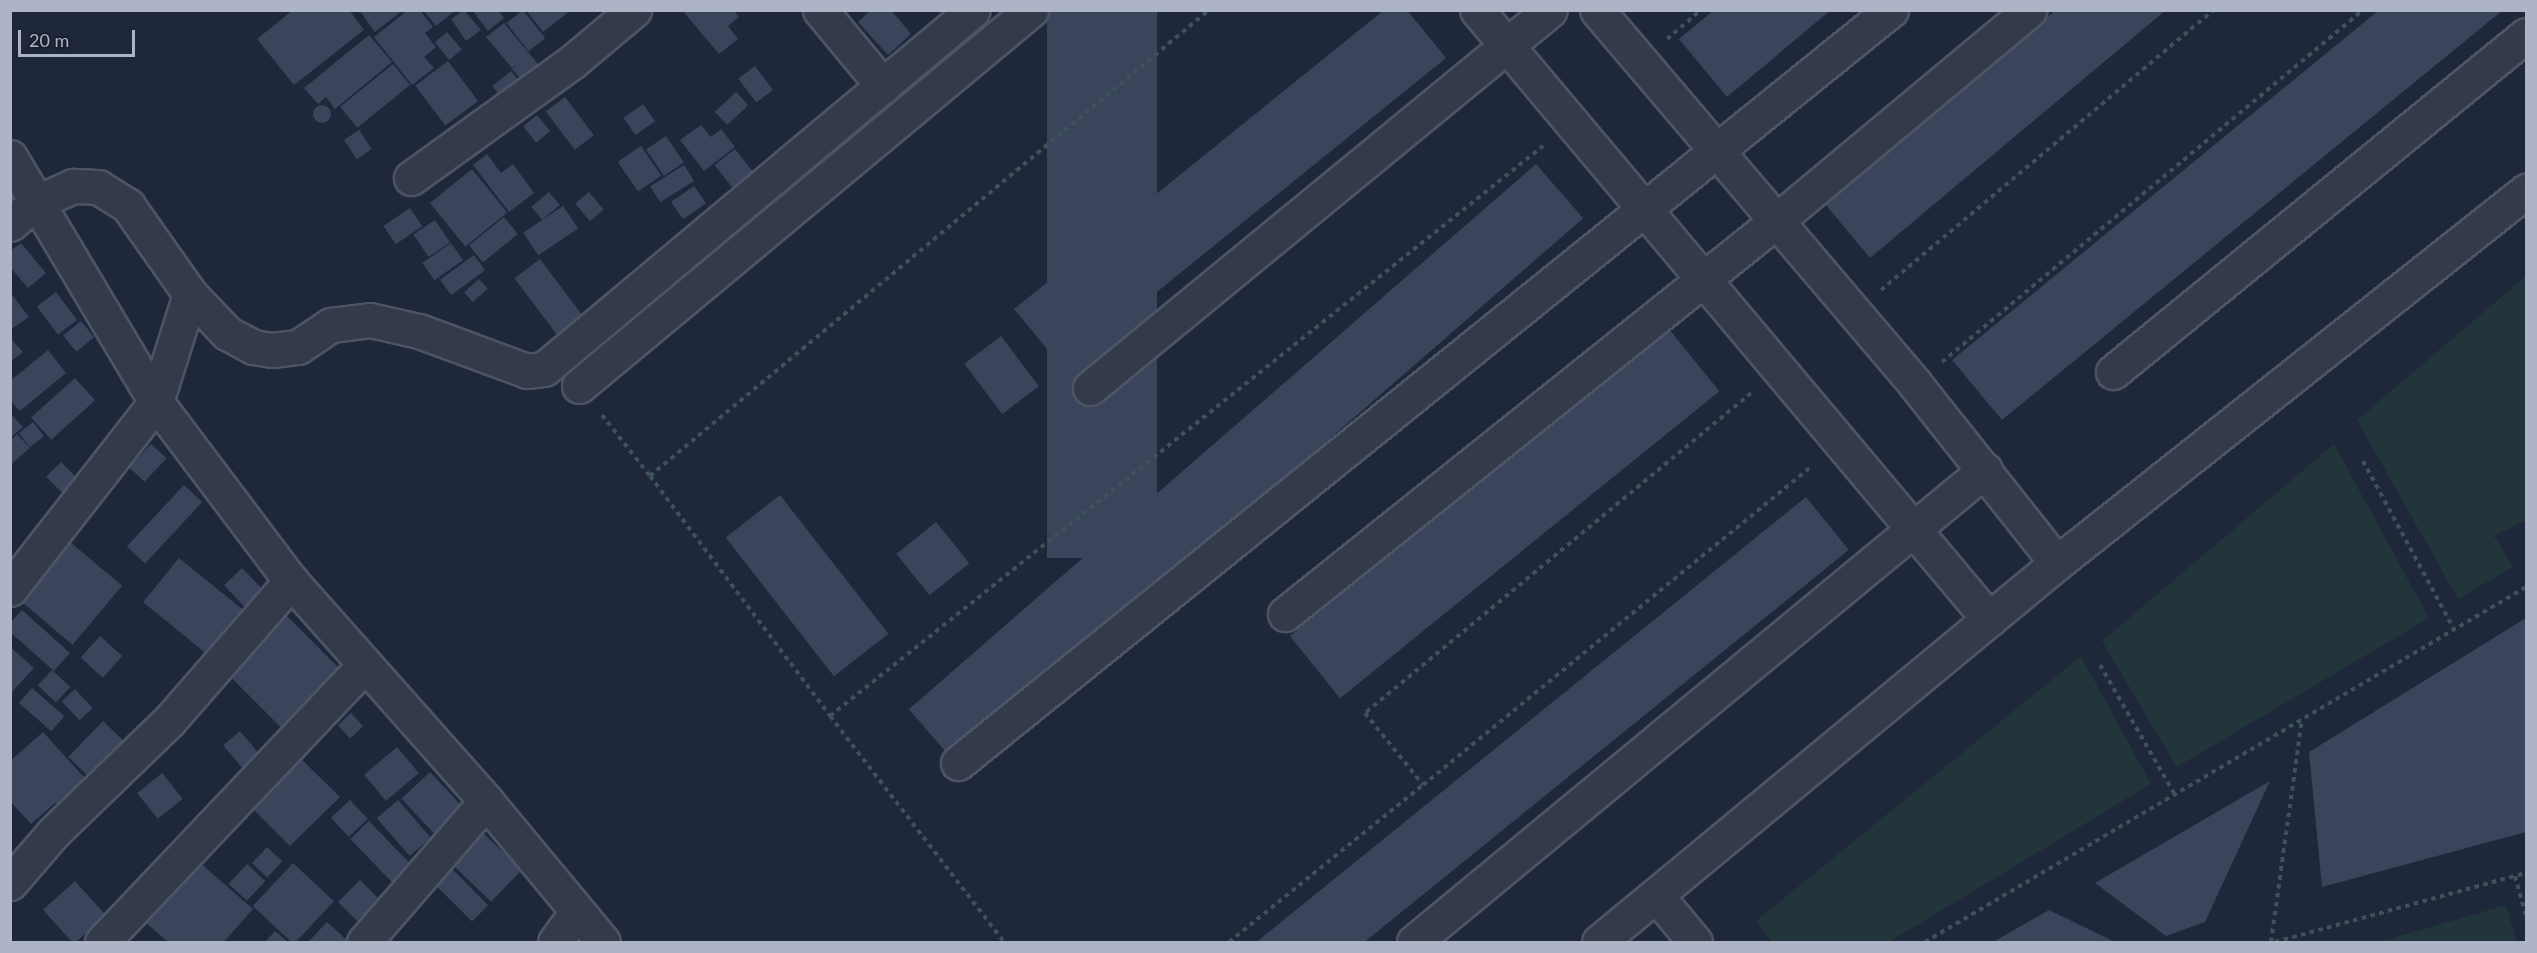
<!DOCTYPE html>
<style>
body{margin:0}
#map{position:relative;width:2537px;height:953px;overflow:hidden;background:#1f273a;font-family:Lato,sans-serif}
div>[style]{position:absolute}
.green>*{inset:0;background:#21353b}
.building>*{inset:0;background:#3a445b;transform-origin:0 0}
.round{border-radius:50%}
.path>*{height:4px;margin-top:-2px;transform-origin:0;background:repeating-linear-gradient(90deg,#3e5259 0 4.5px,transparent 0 9px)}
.roads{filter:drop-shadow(2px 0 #4d5465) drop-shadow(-2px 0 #4d5465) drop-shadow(0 2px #4d5465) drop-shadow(0 -2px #4d5465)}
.minor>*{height:33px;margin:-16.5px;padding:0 16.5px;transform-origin:16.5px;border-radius:16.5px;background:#333a4a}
span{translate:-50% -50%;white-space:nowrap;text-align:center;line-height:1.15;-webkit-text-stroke:4.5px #181f2f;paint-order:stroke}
.frame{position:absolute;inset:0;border:12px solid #adb4c7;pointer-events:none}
.scale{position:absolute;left:18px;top:30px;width:117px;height:27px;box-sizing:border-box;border:3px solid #adb4c7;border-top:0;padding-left:8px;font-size:18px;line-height:21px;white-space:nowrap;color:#adb4c7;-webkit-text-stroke:4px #181f2f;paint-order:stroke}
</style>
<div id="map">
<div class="green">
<i style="clip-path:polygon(2526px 276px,2526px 520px,2494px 536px,2513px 567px,2458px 599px,2357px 420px)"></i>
<i style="clip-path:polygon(2334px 444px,2429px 618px,2177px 767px,2102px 641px)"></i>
<i style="clip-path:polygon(2081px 656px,2151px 784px,1889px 942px,1772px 942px,1756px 921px)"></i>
<i style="clip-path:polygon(2506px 905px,2517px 942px,2378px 942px)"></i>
</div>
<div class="building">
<i style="clip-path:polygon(293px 10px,349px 10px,364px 30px,294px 85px,257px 39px)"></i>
<i style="clip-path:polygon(359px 10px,403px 10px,375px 32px)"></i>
<i style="clip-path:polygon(408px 10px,420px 10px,433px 27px,425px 33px,436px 47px,424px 57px,434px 68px,412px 85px,374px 37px)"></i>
<i style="clip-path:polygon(423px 10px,456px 10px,436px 26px)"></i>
<i style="clip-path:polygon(464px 10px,481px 30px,466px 41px,451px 19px)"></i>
<i style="clip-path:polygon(472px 10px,498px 10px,504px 18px,488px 31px)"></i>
<i style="left:523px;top:10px;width:36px;height:21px;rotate:52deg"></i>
<i style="clip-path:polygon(526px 10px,571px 10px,543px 32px)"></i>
<i style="clip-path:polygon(682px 10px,733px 10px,739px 17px,728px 26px,738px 39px,719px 54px)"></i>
<i style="clip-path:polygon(871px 10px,891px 10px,911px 34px,888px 55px,858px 22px)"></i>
<i style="left:1047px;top:10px;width:110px;height:548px"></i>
<i style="clip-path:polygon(1384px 10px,1407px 10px,1446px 58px,1063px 368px,1014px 309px)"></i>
<i style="clip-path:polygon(1714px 10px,1831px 10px,1727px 97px,1679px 39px)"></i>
<i style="clip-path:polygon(2056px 10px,2166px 10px,1870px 258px,1825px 204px)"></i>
<i style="clip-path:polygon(2379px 10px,2503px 10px,2002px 420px,1952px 360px)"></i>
<i style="clip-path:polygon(504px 23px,542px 69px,524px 83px,512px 69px,518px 64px,512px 68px,486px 37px)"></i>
<i style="left:447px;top:32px;width:23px;height:16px;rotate:50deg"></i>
<i style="clip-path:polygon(369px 35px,392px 62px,335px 109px,326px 97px,318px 104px,304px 88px)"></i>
<i style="left:448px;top:61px;width:50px;height:41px;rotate:53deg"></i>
<i style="left:393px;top:64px;width:27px;height:68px;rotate:51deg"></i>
<i style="left:755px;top:66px;width:30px;height:21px;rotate:53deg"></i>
<i style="left:511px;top:71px;width:21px;height:24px;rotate:51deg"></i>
<i style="left:736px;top:92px;width:18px;height:29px;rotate:47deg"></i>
<i style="left:565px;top:97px;width:48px;height:24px;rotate:53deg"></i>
<i style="left:643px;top:104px;width:21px;height:24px;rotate:55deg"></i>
<i class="round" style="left:313px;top:105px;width:18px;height:18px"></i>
<i style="left:537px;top:115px;width:21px;height:18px;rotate:51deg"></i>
<i style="clip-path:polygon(701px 125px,711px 137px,721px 129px,735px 147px,704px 171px,680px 140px)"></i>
<i style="left:359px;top:130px;width:23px;height:18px;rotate:56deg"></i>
<i style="left:666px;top:136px;width:32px;height:24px;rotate:56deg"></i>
<i style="left:641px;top:146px;width:36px;height:28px;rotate:56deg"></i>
<i style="left:735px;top:149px;width:29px;height:26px;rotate:52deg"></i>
<i style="clip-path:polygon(487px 154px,501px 173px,513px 164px,534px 193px,509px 212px,473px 165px)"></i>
<i style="left:1536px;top:164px;width:72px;height:831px;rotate:49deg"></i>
<i style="left:684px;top:165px;width:19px;height:40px;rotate:58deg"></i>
<i style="left:472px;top:169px;width:56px;height:54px;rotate:51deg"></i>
<i style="left:694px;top:186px;width:21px;height:28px;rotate:55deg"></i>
<i style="left:549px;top:192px;width:17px;height:23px;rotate:50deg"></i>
<i style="left:589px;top:192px;width:23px;height:18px;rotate:50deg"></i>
<i style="left:563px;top:206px;width:27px;height:48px;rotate:56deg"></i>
<i style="left:410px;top:208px;width:22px;height:32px;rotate:56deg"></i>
<i style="left:504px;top:217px;width:22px;height:45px;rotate:51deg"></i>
<i style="left:435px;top:220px;width:27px;height:26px;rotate:56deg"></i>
<i style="clip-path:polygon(21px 243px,46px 273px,28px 288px,10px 267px,10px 251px)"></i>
<i style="left:451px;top:243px;width:21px;height:35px;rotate:55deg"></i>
<i style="left:474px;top:255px;width:19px;height:42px;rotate:54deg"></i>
<i style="left:540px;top:259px;width:75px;height:32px;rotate:53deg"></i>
<i style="left:479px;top:279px;width:13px;height:20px;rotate:48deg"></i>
<i style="clip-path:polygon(10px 292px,29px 317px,10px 330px)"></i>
<i style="left:56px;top:292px;width:35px;height:24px;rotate:53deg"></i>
<i style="left:81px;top:321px;width:21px;height:23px;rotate:51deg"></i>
<i style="left:1669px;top:329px;width:80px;height:488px;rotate:51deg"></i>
<i style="left:1001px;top:336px;width:63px;height:46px;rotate:53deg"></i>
<i style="clip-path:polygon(10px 338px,23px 352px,10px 362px)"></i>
<i style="clip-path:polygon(48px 350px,66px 373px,20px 411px,10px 400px,10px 381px)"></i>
<i style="left:75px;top:378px;width:30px;height:59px;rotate:48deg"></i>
<i style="clip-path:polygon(10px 413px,23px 427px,10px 438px)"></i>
<i style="left:33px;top:422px;width:18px;height:18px;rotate:52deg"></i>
<i style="clip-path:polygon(17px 434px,30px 448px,10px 465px,10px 441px)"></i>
<i style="left:151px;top:444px;width:21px;height:32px;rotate:43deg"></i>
<i style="left:61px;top:462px;width:23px;height:21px;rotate:45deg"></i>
<i style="left:184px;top:485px;width:25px;height:84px;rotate:43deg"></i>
<i style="left:780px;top:495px;width:176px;height:69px;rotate:52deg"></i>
<i style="left:1806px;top:497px;width:68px;height:707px;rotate:51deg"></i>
<i style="left:936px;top:522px;width:53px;height:51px;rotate:51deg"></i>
<i style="left:70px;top:542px;width:68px;height:77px;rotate:40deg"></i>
<i style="left:179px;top:558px;width:86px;height:57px;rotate:39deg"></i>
<i style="left:242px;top:568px;width:32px;height:25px;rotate:46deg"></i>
<i style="clip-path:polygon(22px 610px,70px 653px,54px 671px,10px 632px,10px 623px)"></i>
<i style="left:287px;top:616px;width:83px;height:83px;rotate:45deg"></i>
<i style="clip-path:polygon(2526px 618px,2526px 832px,2322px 887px,2309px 752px)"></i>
<i style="left:100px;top:636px;width:30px;height:29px;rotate:42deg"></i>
<i style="clip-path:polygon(10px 647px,34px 668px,10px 694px)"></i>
<i style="left:52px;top:670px;width:25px;height:21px;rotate:43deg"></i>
<i style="left:32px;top:688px;width:43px;height:20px;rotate:41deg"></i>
<i style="left:75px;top:689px;width:26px;height:18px;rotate:47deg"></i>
<i style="left:351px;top:713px;width:18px;height:18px;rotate:47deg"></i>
<i style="left:103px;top:721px;width:32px;height:50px;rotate:44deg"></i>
<i style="left:240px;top:731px;width:30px;height:22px;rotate:50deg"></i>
<i style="clip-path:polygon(43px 732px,91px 785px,62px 810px,55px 803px,31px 824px,10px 801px,10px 761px)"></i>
<i style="left:397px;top:747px;width:34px;height:43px;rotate:50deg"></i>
<i style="clip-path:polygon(293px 751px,340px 797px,290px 846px,254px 810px,276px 788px,265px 777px)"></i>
<i style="left:430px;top:772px;width:52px;height:39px;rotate:47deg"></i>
<i style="left:162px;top:773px;width:33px;height:32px;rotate:51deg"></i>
<i style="clip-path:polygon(2270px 781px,2205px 922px,2166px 936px,2095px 883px)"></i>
<i style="left:350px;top:800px;width:26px;height:26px;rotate:47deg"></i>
<i style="left:398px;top:800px;width:50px;height:28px;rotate:49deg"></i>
<i style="left:369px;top:821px;width:60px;height:26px;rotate:46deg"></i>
<i style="left:477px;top:827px;width:62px;height:44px;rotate:44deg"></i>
<i style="left:267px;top:847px;width:21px;height:22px;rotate:43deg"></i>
<i style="clip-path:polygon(191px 855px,253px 909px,224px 942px,168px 942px,138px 916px)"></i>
<i style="left:443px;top:860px;width:64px;height:23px;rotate:45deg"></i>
<i style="left:293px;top:863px;width:56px;height:59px;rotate:43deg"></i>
<i style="left:247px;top:864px;width:25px;height:27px;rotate:43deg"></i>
<i style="left:360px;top:880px;width:31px;height:31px;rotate:45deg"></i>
<i style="left:75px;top:881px;width:46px;height:43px;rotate:48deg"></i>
<i style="clip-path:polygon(2049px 910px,2115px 942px,1993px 942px)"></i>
<i style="clip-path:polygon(327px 922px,349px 942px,308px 942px)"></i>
<i style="clip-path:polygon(275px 931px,288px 942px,265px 942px)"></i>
</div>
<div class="path">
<i style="left:1667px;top:39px;width:45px;rotate:-40.5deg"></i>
<i style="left:1881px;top:290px;width:435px;rotate:-40.1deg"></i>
<i style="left:1942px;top:362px;width:549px;rotate:-39.9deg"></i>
<i style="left:1751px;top:393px;width:501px;rotate:140.34deg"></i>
<i style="left:1365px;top:713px;width:92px;rotate:51.1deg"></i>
<i style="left:1423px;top:785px;width:503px;rotate:-39.35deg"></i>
<i style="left:602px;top:415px;width:78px;rotate:51.8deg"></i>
<i style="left:650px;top:476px;width:728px;rotate:-39.82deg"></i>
<i style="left:2363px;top:461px;width:191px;rotate:61.6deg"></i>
<i style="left:650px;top:476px;width:300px;rotate:53.1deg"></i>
<i style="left:830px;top:716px;width:913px;rotate:-38.64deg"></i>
<i style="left:2100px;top:665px;width:150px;rotate:60deg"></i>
<i style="left:830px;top:716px;width:285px;rotate:52.4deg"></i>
<i style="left:2515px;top:876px;width:41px;rotate:74.6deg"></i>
<i style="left:1229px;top:942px;width:250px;rotate:-39deg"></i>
<i style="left:1925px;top:942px;width:698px;rotate:-30.57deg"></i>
<i style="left:2271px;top:942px;width:225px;rotate:-82.1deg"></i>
<i style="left:2275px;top:942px;width:260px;rotate:-15.4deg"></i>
</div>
<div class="roads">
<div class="minor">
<i style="left:820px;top:10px;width:99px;rotate:50.3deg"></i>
<i style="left:1477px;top:10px;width:796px;rotate:49.95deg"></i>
<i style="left:1597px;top:10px;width:491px;rotate:49.6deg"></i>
<i style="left:1915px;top:384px;width:228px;rotate:51.6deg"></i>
<i style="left:10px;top:157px;width:285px;rotate:59.2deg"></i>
<i style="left:156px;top:402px;width:224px;rotate:53deg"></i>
<i style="left:291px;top:581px;width:294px;rotate:48.4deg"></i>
<i style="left:486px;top:801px;width:183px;rotate:50.3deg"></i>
<i style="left:411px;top:178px;width:198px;rotate:-35.8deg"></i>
<i style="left:572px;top:62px;width:81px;rotate:-40deg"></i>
<i style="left:10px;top:224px;width:33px;rotate:-40deg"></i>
<i style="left:35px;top:203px;width:42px;rotate:-24.1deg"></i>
<i style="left:73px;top:186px;width:25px;rotate:2deg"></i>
<i style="left:98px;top:187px;width:36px;rotate:32deg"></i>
<i style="left:128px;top:206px;width:108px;rotate:54.8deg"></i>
<i style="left:190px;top:294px;width:54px;rotate:46.5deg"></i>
<i style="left:227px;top:333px;width:30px;rotate:28deg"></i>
<i style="left:253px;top:347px;width:19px;rotate:9deg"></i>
<i style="left:272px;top:350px;width:26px;rotate:-7deg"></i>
<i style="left:298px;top:347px;width:40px;rotate:-34deg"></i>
<i style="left:331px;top:325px;width:39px;rotate:-7deg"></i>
<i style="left:370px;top:320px;width:50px;rotate:12.7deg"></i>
<i style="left:419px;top:331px;width:115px;rotate:20.3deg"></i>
<i style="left:527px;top:371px;width:17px;rotate:-7deg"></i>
<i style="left:544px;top:369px;width:559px;rotate:-39.92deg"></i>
<i style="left:2113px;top:372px;width:533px;rotate:-39.21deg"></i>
<i style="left:579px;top:386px;width:588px;rotate:-39.76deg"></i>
<i style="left:1090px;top:388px;width:595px;rotate:-39.41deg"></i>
<i style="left:10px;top:589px;width:237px;rotate:-52deg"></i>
<i style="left:156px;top:402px;width:113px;rotate:-72.5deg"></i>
<i style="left:1285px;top:614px;width:628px;rotate:-38.66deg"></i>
<i style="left:1775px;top:222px;width:331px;rotate:-39.8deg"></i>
<i style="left:958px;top:763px;width:1199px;rotate:-38.91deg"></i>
<i style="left:10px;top:883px;width:67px;rotate:-49.2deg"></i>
<i style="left:54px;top:832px;width:160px;rotate:-44deg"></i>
<i style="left:169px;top:721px;width:186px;rotate:-48.9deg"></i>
<i style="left:1656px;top:895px;width:61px;rotate:50.3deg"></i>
<i style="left:102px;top:942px;width:382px;rotate:-46.5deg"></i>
<i style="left:364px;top:942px;width:186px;rotate:-49.1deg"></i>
<i style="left:555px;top:942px;width:37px;rotate:-54deg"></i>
<i style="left:1414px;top:942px;width:741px;rotate:-39.58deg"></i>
<i style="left:1599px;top:942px;width:594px;rotate:-39.61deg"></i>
<i style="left:2057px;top:563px;width:599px;rotate:-38.42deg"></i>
</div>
</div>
<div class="frame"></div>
<div class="scale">20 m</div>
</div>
